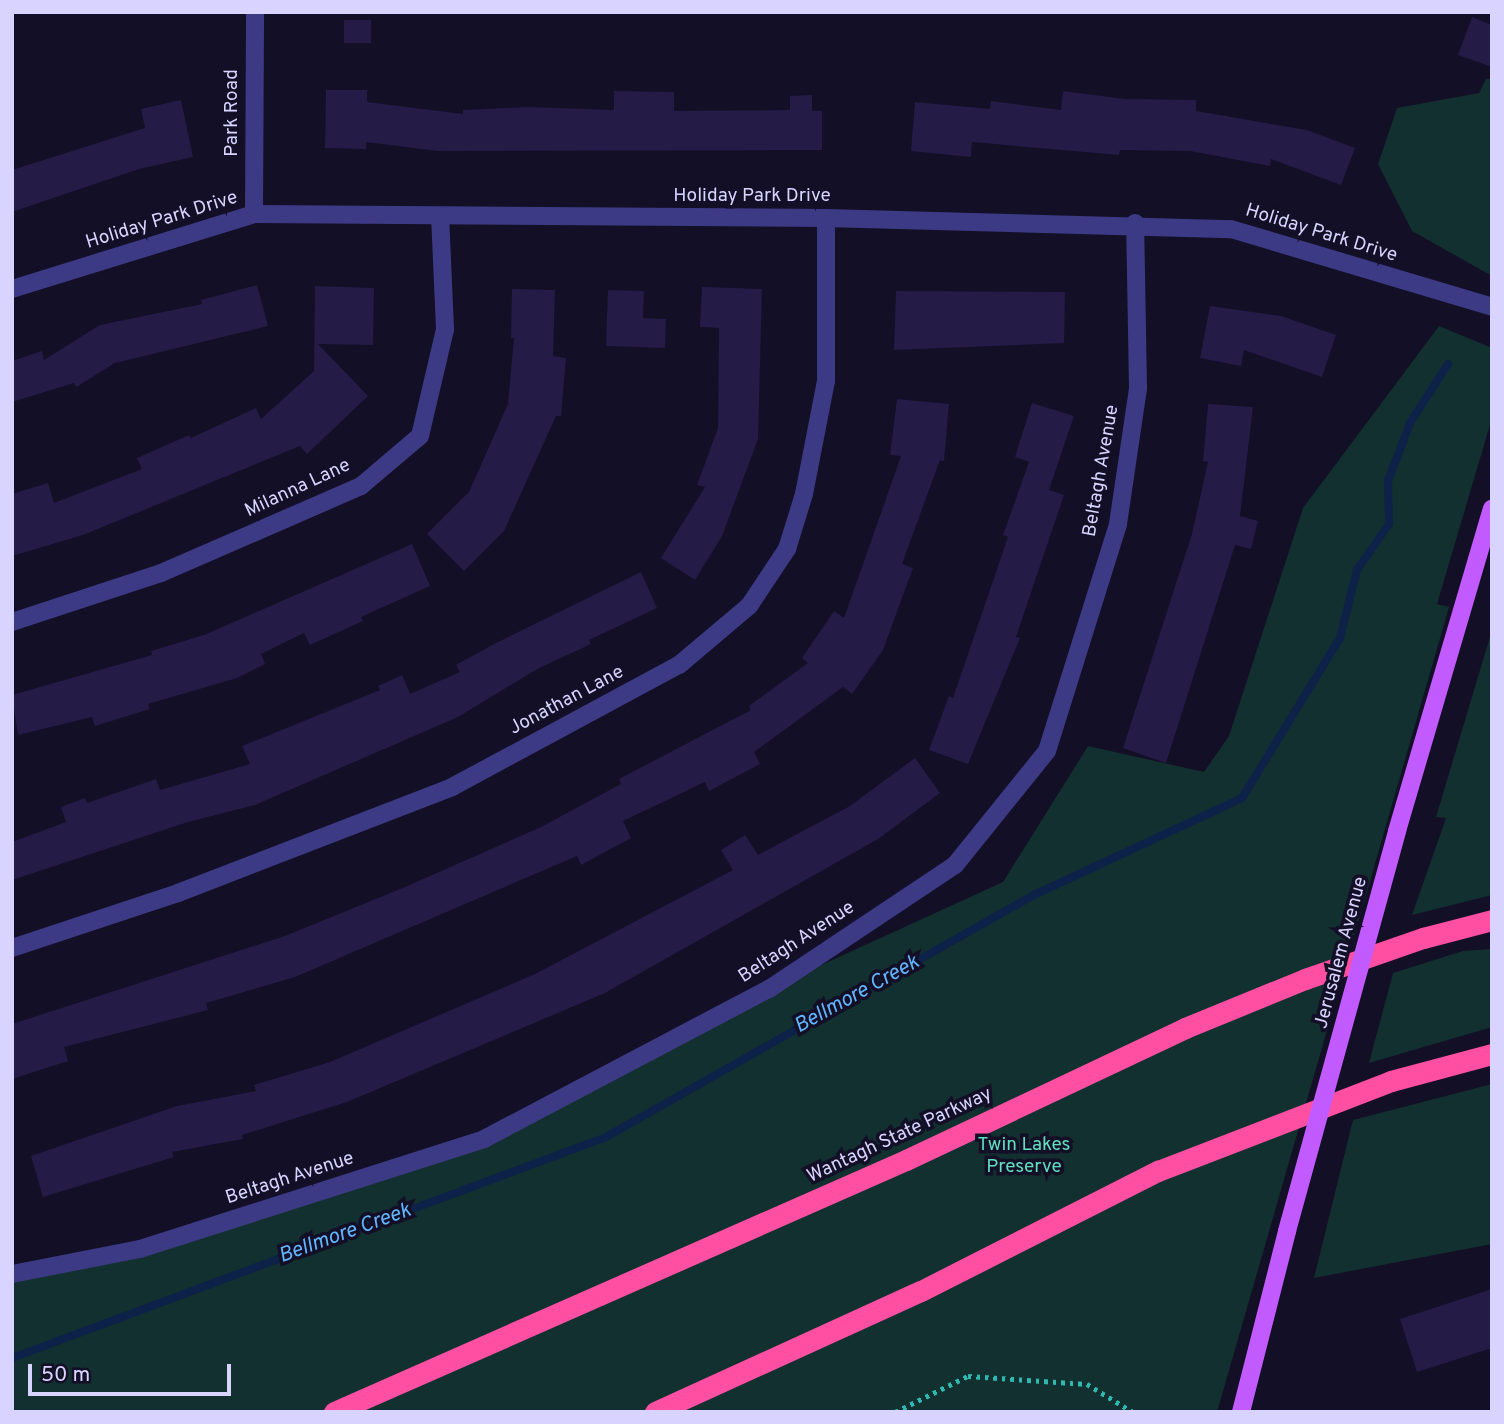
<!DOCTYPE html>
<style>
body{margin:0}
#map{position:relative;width:1504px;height:1424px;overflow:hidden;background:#130f26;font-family:Overpass,sans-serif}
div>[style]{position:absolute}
.green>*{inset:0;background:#12302f}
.stream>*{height:8px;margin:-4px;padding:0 4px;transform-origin:4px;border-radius:4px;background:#0c2248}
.building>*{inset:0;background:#241b47;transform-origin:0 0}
.path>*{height:4.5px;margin-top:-2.25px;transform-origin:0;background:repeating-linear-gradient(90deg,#2fb8b0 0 3.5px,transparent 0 8.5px)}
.minor>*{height:18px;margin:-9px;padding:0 9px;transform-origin:9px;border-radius:9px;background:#3d3a85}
.major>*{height:18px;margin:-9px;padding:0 9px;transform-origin:9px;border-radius:9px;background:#c25bff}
.highway>*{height:21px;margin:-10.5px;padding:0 10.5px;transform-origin:10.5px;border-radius:10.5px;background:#ff4fa3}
.major-bridge>*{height:18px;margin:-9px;padding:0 9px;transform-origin:9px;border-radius:9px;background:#c25bff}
span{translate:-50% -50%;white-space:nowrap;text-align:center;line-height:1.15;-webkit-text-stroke:7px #130f26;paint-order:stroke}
.street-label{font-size:19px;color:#d9d4ff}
.park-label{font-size:19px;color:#5fe0c0}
.water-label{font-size:21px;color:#62b6ff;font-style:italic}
.frame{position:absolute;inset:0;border:14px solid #d9d4ff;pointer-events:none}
.scale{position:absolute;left:28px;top:1364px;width:203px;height:32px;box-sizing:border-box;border:4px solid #d9d4ff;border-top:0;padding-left:9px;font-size:21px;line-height:24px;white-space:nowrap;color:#d9d4ff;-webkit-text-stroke:5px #130f26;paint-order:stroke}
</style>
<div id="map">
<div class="green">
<i style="clip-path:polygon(1486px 79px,1492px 79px,1492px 276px,1412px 231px,1378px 164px,1397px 108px,1479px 93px)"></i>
<i style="clip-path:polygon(1439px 326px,1492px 348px,1492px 418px,1437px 604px,1449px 607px,1217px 1412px,12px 1412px,12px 1274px,140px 1249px,484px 1139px,769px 989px,1003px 882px,1088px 746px,1204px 772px,1229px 736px,1303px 508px)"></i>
<i style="clip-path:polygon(1492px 630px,1492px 895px,1412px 915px,1446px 818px,1436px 817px)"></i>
<i style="clip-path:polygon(1492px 949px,1492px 1027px,1369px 1063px,1393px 973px,1463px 951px)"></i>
<i style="clip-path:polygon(1492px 1084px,1492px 1244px,1314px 1278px,1353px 1120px)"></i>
</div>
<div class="stream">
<i style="left:12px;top:1358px;width:634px;rotate:-20.41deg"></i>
<i style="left:606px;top:1137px;width:492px;rotate:-29.5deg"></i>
<i style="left:1034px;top:895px;width:230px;rotate:-25deg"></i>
<i style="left:1242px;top:798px;width:188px;rotate:-58.5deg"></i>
<i style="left:1340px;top:638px;width:70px;rotate:-76deg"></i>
<i style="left:1357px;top:570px;width:56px;rotate:-55.2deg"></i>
<i style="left:1389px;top:524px;width:43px;rotate:-91.3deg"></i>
<i style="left:1388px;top:481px;width:62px;rotate:-69.2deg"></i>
<i style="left:1410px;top:423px;width:70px;rotate:-57.2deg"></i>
</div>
<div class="building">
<i style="clip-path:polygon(1472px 17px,1492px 25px,1492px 67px,1458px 55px)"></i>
<i style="left:344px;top:20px;width:27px;height:23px"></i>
<i style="clip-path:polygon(326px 90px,367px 90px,367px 102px,463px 114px,463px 110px,528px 107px,614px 110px,614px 91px,674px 92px,674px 111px,790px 110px,790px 96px,812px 95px,812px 111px,822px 111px,822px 150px,438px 151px,366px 142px,366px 149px,325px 148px)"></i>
<i style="clip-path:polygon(1063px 91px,1125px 99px,1196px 100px,1196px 111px,1307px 130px,1355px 148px,1341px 185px,1271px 159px,1270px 166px,1190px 151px,1120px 150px,1119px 155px,972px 142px,971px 157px,911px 151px,915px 102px,990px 109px,991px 101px,1061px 110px)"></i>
<i style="clip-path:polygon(181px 100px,193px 157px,139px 169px,12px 212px,12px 170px,145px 128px,141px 109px)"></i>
<i style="clip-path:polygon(257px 285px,268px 326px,115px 363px,76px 387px,74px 383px,12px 402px,12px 361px,42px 351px,44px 360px,100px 325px,202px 304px,201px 300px)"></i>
<i style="clip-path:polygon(315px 286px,374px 288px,373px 345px,318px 344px,368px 396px,307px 454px,300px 446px,83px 535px,12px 556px,12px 494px,48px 483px,54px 503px,142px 469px,137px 458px,189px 435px,191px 438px,256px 408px,261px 419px,314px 371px)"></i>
<i style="clip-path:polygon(702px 287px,762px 289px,758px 439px,722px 536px,695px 580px,661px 558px,705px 487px,697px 485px,718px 428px,719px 328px,700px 327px)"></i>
<i style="clip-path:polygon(512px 289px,555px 290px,553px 356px,566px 358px,561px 416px,556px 416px,504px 531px,464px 571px,427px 534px,469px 492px,508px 404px,514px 338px,511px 338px)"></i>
<i style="clip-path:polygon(608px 290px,644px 291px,643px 318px,666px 319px,665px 348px,606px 346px)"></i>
<i style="clip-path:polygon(896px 291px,1065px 292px,1064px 343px,894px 350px)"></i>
<i style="clip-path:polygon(1210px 306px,1281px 316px,1336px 335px,1322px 377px,1244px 350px,1241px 366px,1200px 358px)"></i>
<i style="clip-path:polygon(897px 399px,949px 404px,944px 461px,940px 460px,902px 564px,913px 568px,883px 650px,852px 694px,843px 687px,754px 752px,760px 764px,709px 791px,705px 782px,623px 821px,631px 838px,581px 865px,577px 856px,295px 977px,206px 1003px,208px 1010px,64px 1047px,68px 1061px,12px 1079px,12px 1024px,285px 936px,405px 887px,541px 827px,621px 784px,619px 779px,751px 710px,749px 706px,808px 663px,802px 658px,834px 611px,844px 618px,901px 456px,890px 455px)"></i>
<i style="clip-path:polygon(1032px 403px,1074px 416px,1049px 490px,1064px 495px,1016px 637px,1020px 638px,968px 764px,929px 750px,949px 696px,953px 698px,1008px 537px,1003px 535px,1029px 462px,1015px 457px)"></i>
<i style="clip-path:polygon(1208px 404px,1253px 407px,1240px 516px,1258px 521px,1251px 549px,1235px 545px,1166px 763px,1123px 748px,1192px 534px,1208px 462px,1203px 461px)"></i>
<i style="clip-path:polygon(412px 544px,430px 586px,361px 617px,363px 621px,310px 645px,304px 633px,261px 654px,265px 664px,237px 678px,148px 704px,150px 709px,95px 726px,92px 717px,18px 735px,12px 695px,152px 655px,151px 651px,204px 635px)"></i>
<i style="clip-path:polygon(641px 572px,657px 608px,589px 640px,591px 644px,539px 668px,458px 717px,255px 805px,188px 822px,12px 880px,12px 842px,66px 822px,61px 807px,85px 798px,87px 803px,156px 779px,160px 790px,250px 764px,242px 746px,380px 690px,378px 686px,402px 675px,410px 694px,460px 672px,456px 665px,496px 643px)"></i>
<i style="clip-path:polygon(915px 758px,940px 793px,878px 839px,605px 993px,347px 1102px,242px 1135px,243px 1139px,172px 1152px,174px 1157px,43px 1197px,31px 1156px,177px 1106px,256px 1091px,254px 1085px,330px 1062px,535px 974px,733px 870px,721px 850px,745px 835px,758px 855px,850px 806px)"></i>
<i style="clip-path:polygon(1492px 1289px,1492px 1348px,1417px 1372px,1400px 1319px)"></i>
</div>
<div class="path">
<i style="left:895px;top:1412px;width:81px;rotate:-26.3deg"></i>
<i style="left:968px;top:1376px;width:119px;rotate:3.8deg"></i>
<i style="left:1087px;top:1384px;width:54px;rotate:31.3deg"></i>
</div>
<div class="minor">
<i style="left:254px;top:214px;width:202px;rotate:-89.7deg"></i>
<i style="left:12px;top:289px;width:253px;rotate:-17.2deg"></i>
<i style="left:254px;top:214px;width:572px;rotate:0.4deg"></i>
<i style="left:826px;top:218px;width:405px;rotate:1.6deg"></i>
<i style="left:1231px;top:229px;width:272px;rotate:16.6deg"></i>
<i style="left:12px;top:622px;width:157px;rotate:-18.2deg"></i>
<i style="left:161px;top:573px;width:218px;rotate:-23.5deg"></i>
<i style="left:361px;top:486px;width:77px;rotate:-40.3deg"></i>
<i style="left:420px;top:436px;width:110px;rotate:-76.8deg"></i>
<i style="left:445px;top:329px;width:113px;rotate:-92.5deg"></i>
<i style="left:12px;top:948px;width:175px;rotate:-18.3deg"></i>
<i style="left:178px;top:893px;width:294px;rotate:-21.1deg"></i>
<i style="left:452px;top:787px;width:258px;rotate:-28.3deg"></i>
<i style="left:679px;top:665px;width:92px;rotate:-40.1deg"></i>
<i style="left:749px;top:606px;width:69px;rotate:-56.3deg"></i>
<i style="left:787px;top:549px;width:58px;rotate:-72.8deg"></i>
<i style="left:804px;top:494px;width:115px;rotate:-79deg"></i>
<i style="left:826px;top:381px;width:163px;rotate:-90deg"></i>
<i style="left:12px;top:1274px;width:130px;rotate:-11.1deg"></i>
<i style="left:140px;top:1249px;width:361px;rotate:-17.7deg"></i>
<i style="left:484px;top:1139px;width:322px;rotate:-27.8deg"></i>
<i style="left:769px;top:989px;width:224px;rotate:-33.7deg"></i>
<i style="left:955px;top:865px;width:146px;rotate:-51.1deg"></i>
<i style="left:1047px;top:751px;width:238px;rotate:-72.6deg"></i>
<i style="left:1118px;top:524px;width:137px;rotate:-81.6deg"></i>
<i style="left:1138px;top:388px;width:165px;rotate:-91deg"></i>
</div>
<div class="major">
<i style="left:1397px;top:831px;width:336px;rotate:-73.6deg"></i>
<i style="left:1241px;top:1412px;width:187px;rotate:-75.7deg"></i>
</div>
<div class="highway">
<i style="left:334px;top:1412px;width:625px;rotate:-23.78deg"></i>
<i style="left:906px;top:1160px;width:309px;rotate:-25.3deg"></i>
<i style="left:1185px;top:1028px;width:130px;rotate:-22.2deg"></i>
<i style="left:1305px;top:979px;width:125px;rotate:-19.2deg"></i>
<i style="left:1423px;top:938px;width:71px;rotate:-14.6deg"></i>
<i style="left:655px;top:1412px;width:292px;rotate:-24.5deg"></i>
<i style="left:921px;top:1291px;width:266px;rotate:-26.9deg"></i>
<i style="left:1158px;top:1171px;width:250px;rotate:-21.1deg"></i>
<i style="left:1391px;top:1081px;width:105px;rotate:-15deg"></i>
</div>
<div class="major-bridge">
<i style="left:1287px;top:1231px;width:415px;rotate:-74.6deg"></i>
</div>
<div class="street-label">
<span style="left:233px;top:113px;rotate:-90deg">Park Road</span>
<span style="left:752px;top:197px">Holiday Park Drive</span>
<span style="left:162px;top:221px;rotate:-17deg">Holiday Park Drive</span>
<span style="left:1321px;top:234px;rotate:17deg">Holiday Park Drive</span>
<span style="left:1102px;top:471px;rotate:-80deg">Beltagh Avenue</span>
<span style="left:298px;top:489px;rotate:-25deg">Milanna Lane</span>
<span style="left:567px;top:701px;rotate:-28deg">Jonathan Lane</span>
<span style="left:797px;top:943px;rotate:-33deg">Beltagh Avenue</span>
<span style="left:1342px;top:953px;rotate:-75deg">Jerusalem Avenue</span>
<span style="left:900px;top:1136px;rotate:-25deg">Wantagh State Parkway</span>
<span style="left:290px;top:1179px;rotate:-18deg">Beltagh Avenue</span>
</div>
<div class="park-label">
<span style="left:1024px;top:1157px">Twin Lakes<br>Preserve</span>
</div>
<div class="water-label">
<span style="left:857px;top:995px;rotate:-29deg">Bellmore Creek</span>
<span style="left:345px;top:1234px;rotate:-20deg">Bellmore Creek</span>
</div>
<div class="frame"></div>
<div class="scale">50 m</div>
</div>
